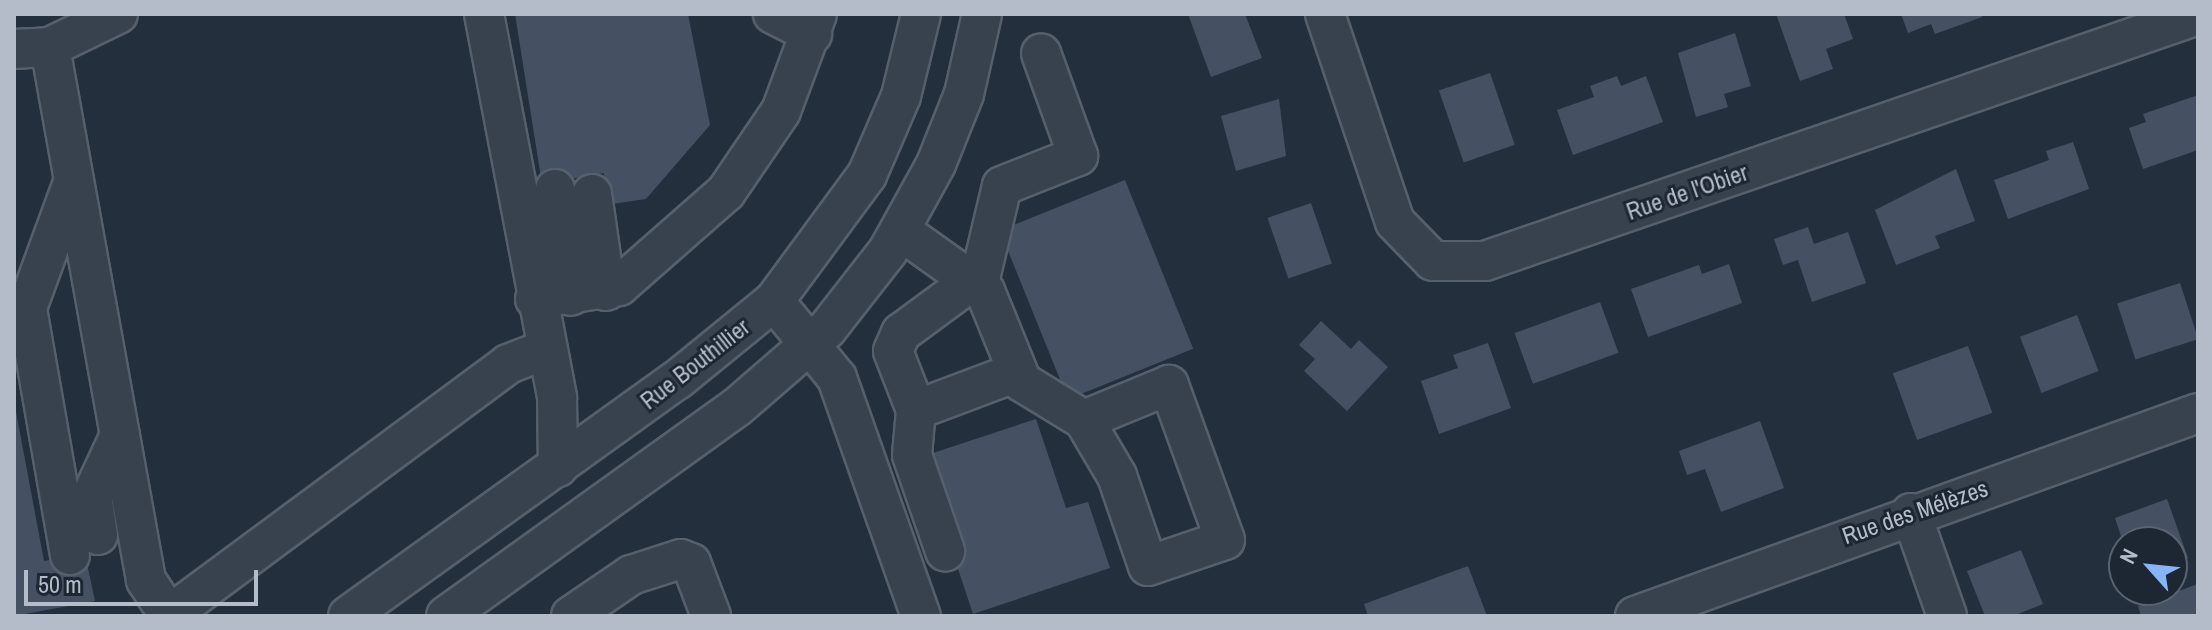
<!DOCTYPE html>
<meta charset="utf-8">
<style>
body{margin:0}
#map{position:relative;width:2212px;height:630px;overflow:hidden;background:#242f3e;font-family:"Archivo Narrow",sans-serif}
div>[style]{position:absolute}
.building>*{inset:0;background:#455162;transform-origin:0 0}
.roads{filter:drop-shadow(2px 0 #565f6c) drop-shadow(-2px 0 #565f6c) drop-shadow(0 2px #565f6c) drop-shadow(0 -2px #565f6c)}
.minor>*{height:38px;margin:-19px;padding:0 19px;transform-origin:19px;border-radius:19px;background:#38414e}
span{translate:-50% -50%;white-space:nowrap;text-align:center;line-height:1.15;-webkit-text-stroke:6px #1d2633;paint-order:stroke}
.street-label{font-size:24px;color:#b4bcc9}
.frame{position:absolute;inset:0;border:16px solid #b4bcc9;pointer-events:none}
.north{position:absolute;left:2108px;top:526px;width:80px;height:80px;box-sizing:border-box;background:#1d2633;border:2px solid #59626f;border-radius:50%;rotate:297deg;font-size:22px;font-weight:700;line-height:32px;text-align:center;color:#b4bcc9}
.north::after{content:'';display:block;margin:auto;width:28px;height:36px;background:#8ab4f8;clip-path:polygon(50% 0,100% 100%,50% 72%,0 100%)}
.scale{position:absolute;left:24px;top:570px;width:234px;height:36px;box-sizing:border-box;border:4px solid #b4bcc9;border-top:0;padding-left:10px;font-size:24px;line-height:28px;white-space:nowrap;color:#b4bcc9;-webkit-text-stroke:6px #1d2633;paint-order:stroke}
</style>
<div id="map">
<div class="building">
<i style="clip-path:polygon(515px 14px,688px 14px,710px 125px,646px 199px,605px 205px,604px 173px,542px 184px)"></i>
<i style="clip-path:polygon(1188px 14px,1245px 14px,1262px 58px,1211px 77px)"></i>
<i style="clip-path:polygon(1776px 14px,1844px 14px,1853px 39px,1826px 49px,1833px 69px,1800px 81px)"></i>
<i style="clip-path:polygon(1901px 14px,1981px 14px,1982px 17px,1935px 34px,1931px 24px,1908px 33px)"></i>
<i style="clip-path:polygon(1735px 33px,1751px 86px,1724px 94px,1728px 107px,1696px 117px,1678px 53px)"></i>
<i style="left:1490px;top:73px;width:76px;height:54px;rotate:71deg"></i>
<i style="clip-path:polygon(1617px 76px,1621px 86px,1646px 76px,1663px 122px,1573px 155px,1557px 110px,1594px 97px,1590px 86px)"></i>
<i style="clip-path:polygon(2198px 95px,2198px 150px,2143px 169px,2129px 128px,2146px 122px,2143px 114px)"></i>
<i style="clip-path:polygon(1279px 99px,1286px 156px,1236px 171px,1221px 116px)"></i>
<i style="clip-path:polygon(2073px 142px,2089px 189px,2008px 219px,1994px 180px,2049px 160px,2046px 151px)"></i>
<i style="clip-path:polygon(1956px 169px,1975px 221px,1935px 236px,1940px 248px,1896px 265px,1875px 210px)"></i>
<i style="left:1125px;top:180px;width:182px;height:135px;rotate:68deg"></i>
<i style="left:1311px;top:203px;width:64px;height:46px;rotate:71deg"></i>
<i style="clip-path:polygon(1808px 227px,1814px 244px,1848px 232px,1866px 283px,1812px 302px,1798px 260px,1783px 265px,1774px 239px)"></i>
<i style="clip-path:polygon(1729px 264px,1742px 303px,1648px 337px,1631px 289px,1699px 265px,1702px 274px)"></i>
<i style="left:2180px;top:283px;width:59px;height:66px;rotate:72deg"></i>
<i style="left:1600px;top:302px;width:54px;height:91px;rotate:70deg"></i>
<i style="left:2077px;top:315px;width:60px;height:61px;rotate:69deg"></i>
<i style="clip-path:polygon(1321px 321px,1351px 349px,1359px 340px,1388px 367px,1347px 411px,1304px 371px,1315px 359px,1299px 345px)"></i>
<i style="clip-path:polygon(1488px 343px,1511px 408px,1439px 434px,1421px 381px,1458px 368px,1453px 355px)"></i>
<i style="left:1968px;top:346px;width:71px;height:80px;rotate:70deg"></i>
<i style="clip-path:polygon(14px 401px,44px 561px,85px 554px,95px 601px,14px 616px)"></i>
<i style="clip-path:polygon(1036px 419px,1066px 508px,1088px 502px,1110px 568px,973px 614px,921px 457px)"></i>
<i style="clip-path:polygon(1760px 421px,1784px 488px,1721px 512px,1705px 469px,1687px 475px,1679px 451px)"></i>
<i style="clip-path:polygon(2167px 499px,2188px 558px,2172px 564px,2172px 542px,2123px 542px,2115px 518px)"></i>
<i style="clip-path:polygon(2021px 550px,2043px 604px,2013px 616px,1985px 616px,1967px 571px)"></i>
<i style="clip-path:polygon(1468px 566px,1487px 616px,1368px 616px,1364px 604px)"></i>
<i style="clip-path:polygon(2198px 584px,2198px 616px,2141px 616px,2138px 606px)"></i>
</div>
<div class="roads">
<div class="minor">
<i style="left:118px;top:14px;width:76px;rotate:154.1deg"></i>
<i style="left:50px;top:47px;width:542px;rotate:79.79deg"></i>
<i style="left:146px;top:580px;width:42px;rotate:56.7deg"></i>
<i style="left:484px;top:14px;width:391px;rotate:79.2deg"></i>
<i style="left:557px;top:398px;width:69px;rotate:89.2deg"></i>
<i style="left:773px;top:14px;width:44px;rotate:27.1deg"></i>
<i style="left:1325px;top:14px;width:219px;rotate:71.4deg"></i>
<i style="left:1395px;top:222px;width:54px;rotate:45.7deg"></i>
<i style="left:1433px;top:261px;width:52px"></i>
<i style="left:1485px;top:261px;width:754px;rotate:-19.04deg"></i>
<i style="left:14px;top:49px;width:36px;rotate:-3deg"></i>
<i style="left:555px;top:189px;width:108px;rotate:81.5deg"></i>
<i style="left:592px;top:194px;width:98px;rotate:81.8deg"></i>
<i style="left:901px;top:231px;width:103px;rotate:35.5deg"></i>
<i style="left:985px;top:291px;width:98px;rotate:67.9deg"></i>
<i style="left:1022px;top:382px;width:73px;rotate:31.5deg"></i>
<i style="left:1084px;top:420px;width:65px;rotate:59.5deg"></i>
<i style="left:1117px;top:476px;width:95px;rotate:71deg"></i>
<i style="left:1148px;top:566px;width:81px;rotate:-18.7deg"></i>
<i style="left:1225px;top:540px;width:165px;rotate:-109.9deg"></i>
<i style="left:1169px;top:385px;width:92px;rotate:157.6deg"></i>
<i style="left:535px;top:299px;width:85px;rotate:-8.8deg"></i>
<i style="left:619px;top:286px;width:142px;rotate:-41.3deg"></i>
<i style="left:726px;top:192px;width:98px;rotate:-55.8deg"></i>
<i style="left:781px;top:111px;width:103px;rotate:-69.6deg"></i>
<i style="left:774px;top:301px;width:99px;rotate:50.7deg"></i>
<i style="left:837px;top:378px;width:252px;rotate:70.6deg"></i>
<i style="left:1017px;top:372px;width:108px;rotate:159.4deg"></i>
<i style="left:916px;top:410px;width:63px;rotate:-111.3deg"></i>
<i style="left:893px;top:351px;width:20px;rotate:-66deg"></i>
<i style="left:901px;top:333px;width:99px;rotate:-36.4deg"></i>
<i style="left:981px;top:274px;width:90px;rotate:-76.6deg"></i>
<i style="left:1002px;top:186px;width:82px;rotate:-21.5deg"></i>
<i style="left:1078px;top:156px;width:109px;rotate:-109.8deg"></i>
<i style="left:916px;top:410px;width:45px;rotate:95.1deg"></i>
<i style="left:912px;top:455px;width:102px;rotate:71deg"></i>
<i style="left:1911px;top:513px;width:109px;rotate:70.7deg"></i>
<i style="left:98px;top:535px;width:40px;rotate:-98.5deg"></i>
<i style="left:92px;top:495px;width:66px;rotate:-65deg"></i>
<i style="left:70px;top:555px;width:251px;rotate:-99.9deg"></i>
<i style="left:27px;top:308px;width:134px;rotate:-69.9deg"></i>
<i style="left:168px;top:616px;width:423px;rotate:-36.5deg"></i>
<i style="left:508px;top:364px;width:39px;rotate:-21deg"></i>
<i style="left:348px;top:616px;width:405px;rotate:-35.7deg"></i>
<i style="left:677px;top:380px;width:125px;rotate:-39.2deg"></i>
<i style="left:774px;top:301px;width:157px;rotate:-53.6deg"></i>
<i style="left:867px;top:175px;width:86px;rotate:-66.7deg"></i>
<i style="left:901px;top:96px;width:84px;rotate:-76.3deg"></i>
<i style="left:446px;top:616px;width:358px;rotate:-35.7deg"></i>
<i style="left:737px;top:407px;width:119px;rotate:-40.9deg"></i>
<i style="left:827px;top:329px;width:99px;rotate:-52deg"></i>
<i style="left:888px;top:251px;width:99px;rotate:-61.1deg"></i>
<i style="left:936px;top:164px;width:75px;rotate:-68.2deg"></i>
<i style="left:964px;top:94px;width:82px;rotate:-77.3deg"></i>
<i style="left:571px;top:616px;width:73px;rotate:-34.3deg"></i>
<i style="left:631px;top:575px;width:52px;rotate:-17.7deg"></i>
<i style="left:681px;top:559px;width:11px;rotate:22deg"></i>
<i style="left:691px;top:563px;width:57px;rotate:69.3deg"></i>
<i style="left:1635px;top:616px;width:598px;rotate:-19.83deg"></i>
</div>
</div>
<div class="street-label">
<span style="left:1687px;top:192px;rotate:-19deg">Rue de l'Obier</span>
<span style="left:695px;top:364px;rotate:-38deg">Rue Bouthillier</span>
<span style="left:1915px;top:512px;rotate:-19deg">Rue des Mélèzes</span>
</div>
<div class="frame"></div>
<div class="north">N</div>
<div class="scale">50 m</div>
</div>
